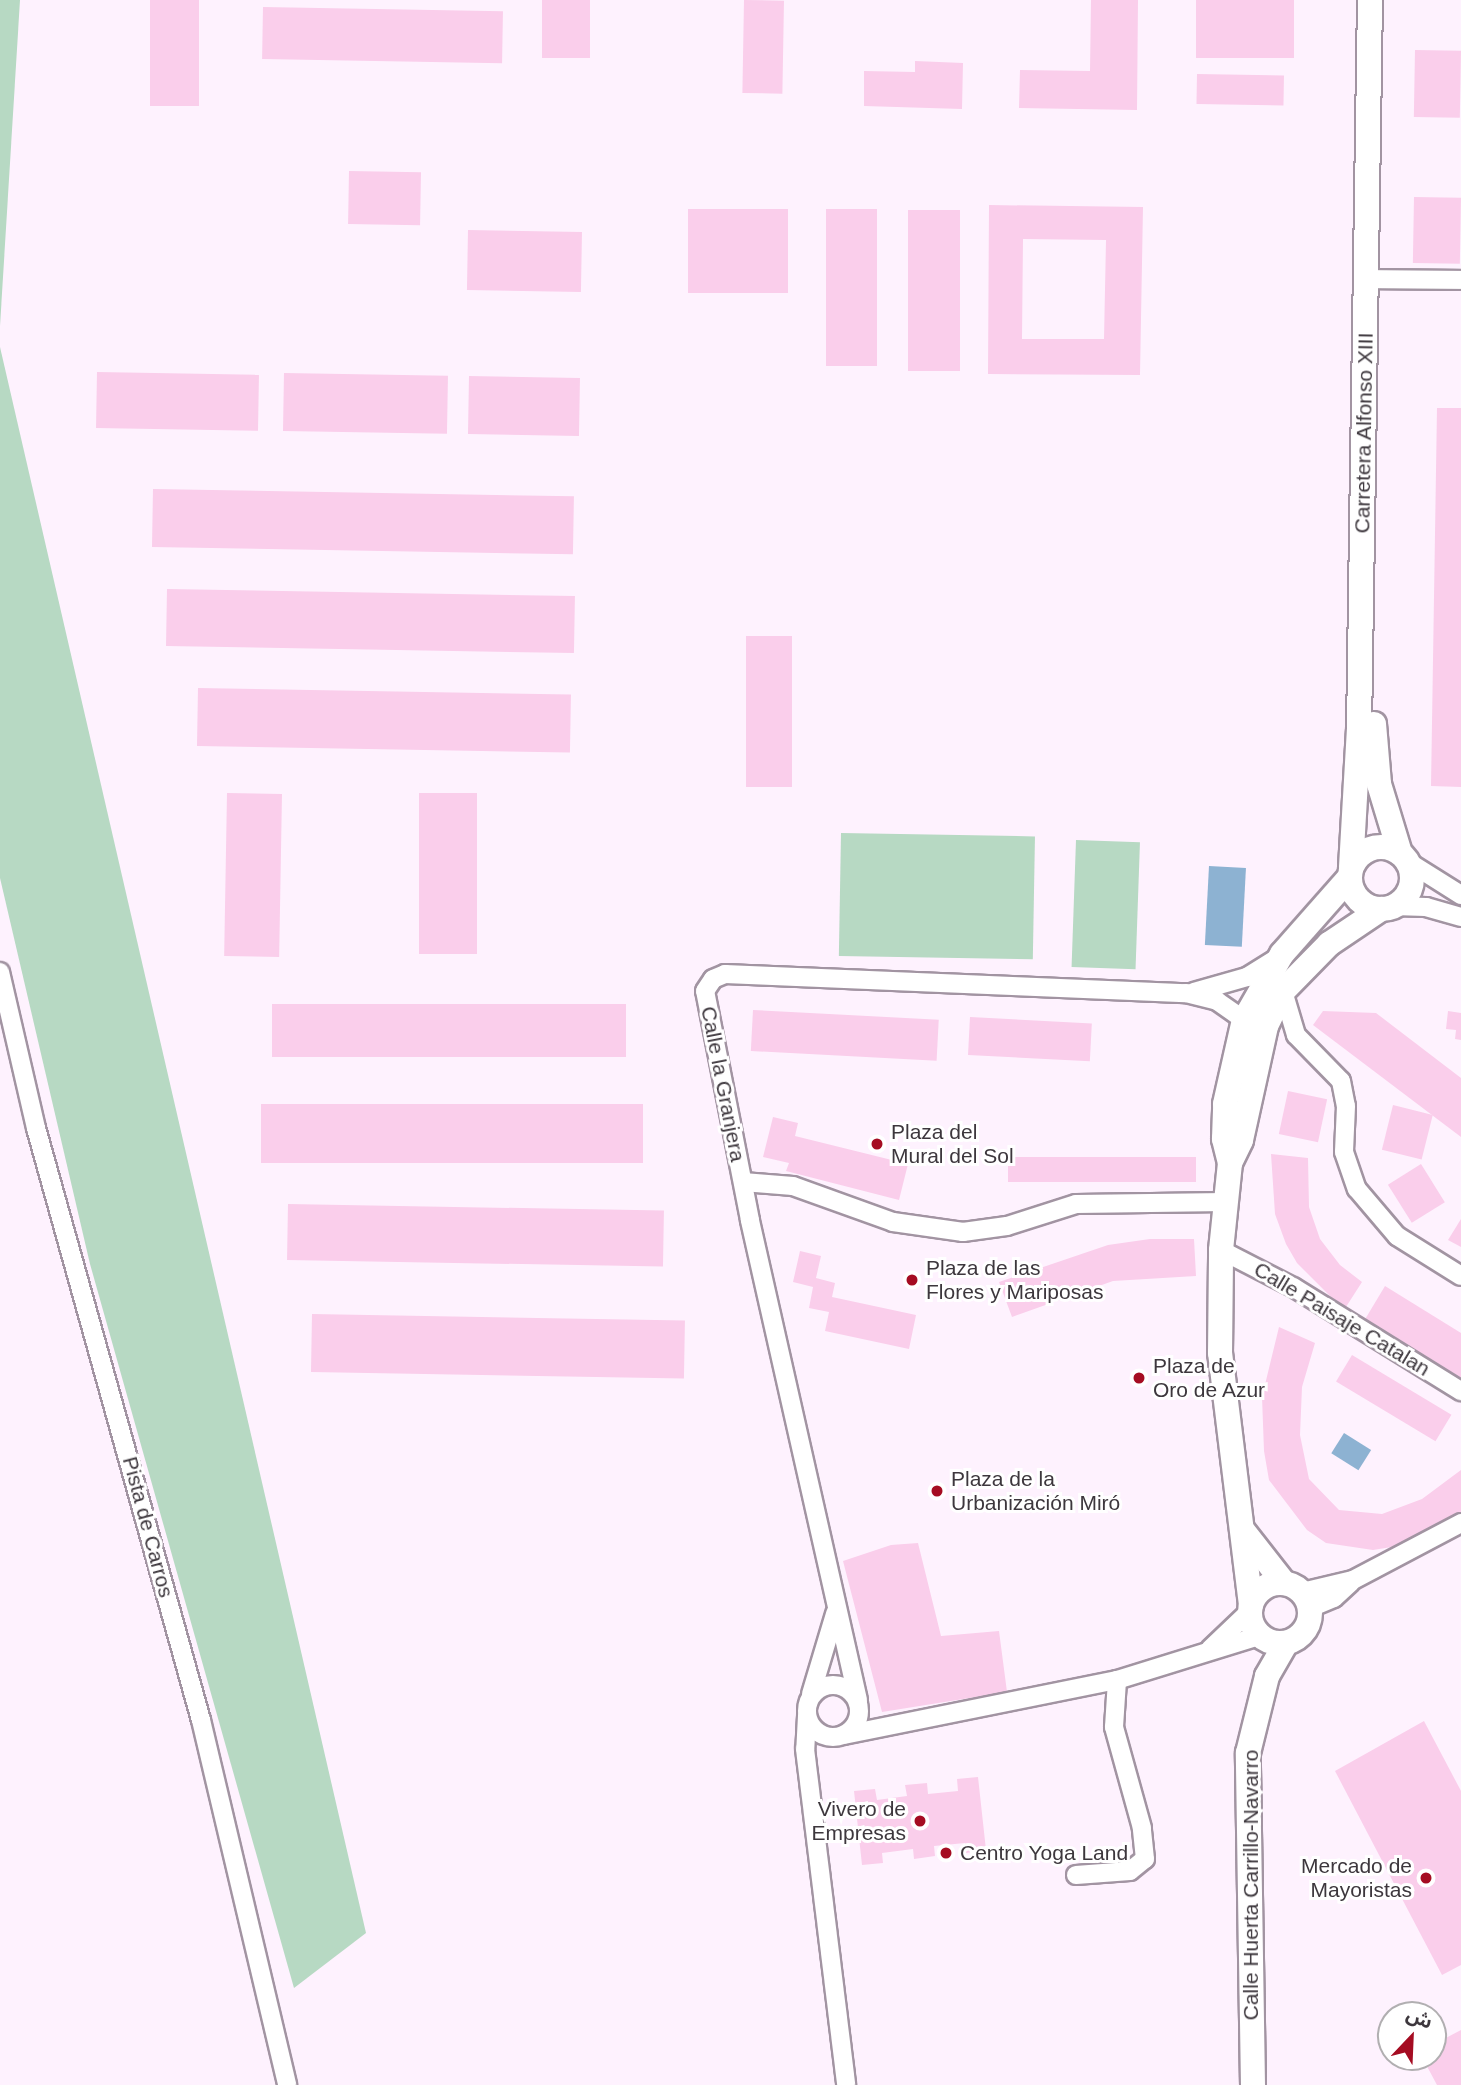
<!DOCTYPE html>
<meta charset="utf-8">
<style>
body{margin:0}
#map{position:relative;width:1461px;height:2085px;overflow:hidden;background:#fef2fe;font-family:Helvetica,"Noto Sans Arabic",sans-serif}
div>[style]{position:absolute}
.green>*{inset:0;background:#b7d9c3;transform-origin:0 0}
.water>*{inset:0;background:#8db2d2;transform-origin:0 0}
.building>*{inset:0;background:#faceeb;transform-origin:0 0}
.roads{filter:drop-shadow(2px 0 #a294a2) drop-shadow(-2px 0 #a294a2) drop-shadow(0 2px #a294a2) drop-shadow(0 -2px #a294a2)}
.street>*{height:18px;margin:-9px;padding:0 9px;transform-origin:9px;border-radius:9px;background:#fff}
.street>.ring{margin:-9px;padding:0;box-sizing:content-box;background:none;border:18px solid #fff;border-radius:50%}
.secondary>*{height:24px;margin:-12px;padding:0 12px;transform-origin:12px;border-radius:12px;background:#fff}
.secondary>.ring{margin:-12px;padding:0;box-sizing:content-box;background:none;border:24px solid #fff;border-radius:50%}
.dots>*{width:19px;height:19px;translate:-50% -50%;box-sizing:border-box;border:4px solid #fff;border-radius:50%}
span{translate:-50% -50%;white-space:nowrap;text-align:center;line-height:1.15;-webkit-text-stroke:6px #fff;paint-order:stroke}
.street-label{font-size:21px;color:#3d373d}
.poi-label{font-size:21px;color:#3d373d}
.left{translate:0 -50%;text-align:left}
.right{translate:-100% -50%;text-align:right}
.north{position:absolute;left:1377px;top:2001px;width:70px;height:70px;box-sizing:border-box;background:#fff;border:2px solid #b1afb1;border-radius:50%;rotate:23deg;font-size:19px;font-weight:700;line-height:28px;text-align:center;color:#3d373d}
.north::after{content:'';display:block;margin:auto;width:24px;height:32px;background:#a50c22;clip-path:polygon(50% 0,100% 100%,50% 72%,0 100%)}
</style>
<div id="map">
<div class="green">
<i style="clip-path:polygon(0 0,20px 0,0 326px)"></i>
<i style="clip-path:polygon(0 347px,366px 1933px,294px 1988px,90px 1264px,0 878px)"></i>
<i style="left:841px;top:833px;width:194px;height:123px;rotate:1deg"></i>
<i style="left:1076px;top:840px;width:64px;height:127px;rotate:2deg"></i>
</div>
<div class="water">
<i style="left:1209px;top:866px;width:37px;height:79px;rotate:3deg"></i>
<i style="left:1344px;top:1433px;width:32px;height:24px;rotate:32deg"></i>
</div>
<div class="building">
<i style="left:150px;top:0;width:49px;height:106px"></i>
<i style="left:542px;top:0;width:48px;height:58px"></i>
<i style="left:744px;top:0;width:40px;height:93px;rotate:1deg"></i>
<i style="clip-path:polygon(1091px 0,1138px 0,1137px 110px,1019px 108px,1020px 70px,1090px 71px)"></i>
<i style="left:1196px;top:0;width:98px;height:58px"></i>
<i style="left:263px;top:7px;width:240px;height:52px;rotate:1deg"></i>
<i style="left:1415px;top:50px;width:46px;height:67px;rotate:1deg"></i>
<i style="clip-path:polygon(915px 61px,963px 63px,962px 109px,864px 106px,864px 71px,915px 72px)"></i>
<i style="left:1197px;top:74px;width:87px;height:30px;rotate:1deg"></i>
<i style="left:349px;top:171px;width:72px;height:53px;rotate:1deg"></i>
<i style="left:1414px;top:197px;width:47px;height:66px;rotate:1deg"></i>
<i style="clip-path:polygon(evenodd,989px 205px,1143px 207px,1140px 375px,988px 374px,989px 205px,1023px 239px,1106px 240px,1104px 339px,1022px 339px,1023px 239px)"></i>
<i style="left:688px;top:209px;width:100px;height:84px"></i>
<i style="left:826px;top:209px;width:51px;height:157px"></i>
<i style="left:908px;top:210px;width:52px;height:161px"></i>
<i style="left:468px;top:230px;width:114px;height:60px;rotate:1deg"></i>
<i style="left:97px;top:372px;width:162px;height:56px;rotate:1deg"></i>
<i style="left:284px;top:373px;width:164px;height:58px;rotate:1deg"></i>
<i style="left:469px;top:376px;width:111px;height:58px;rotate:1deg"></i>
<i style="clip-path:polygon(1437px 408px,1461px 408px,1461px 787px,1431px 786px)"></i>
<i style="left:153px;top:489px;width:421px;height:58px;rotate:1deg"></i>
<i style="left:167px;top:589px;width:408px;height:57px;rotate:1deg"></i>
<i style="left:746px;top:636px;width:46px;height:151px"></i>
<i style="left:198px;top:688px;width:373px;height:58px;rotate:1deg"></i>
<i style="left:227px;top:793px;width:55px;height:163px;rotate:1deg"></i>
<i style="left:419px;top:793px;width:58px;height:161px"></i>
<i style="left:272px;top:1004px;width:354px;height:53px"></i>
<i style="left:753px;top:1010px;width:186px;height:41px;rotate:3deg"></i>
<i style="clip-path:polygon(1323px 1011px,1376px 1013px,1461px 1078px,1461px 1137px,1313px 1025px)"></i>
<i style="clip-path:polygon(1448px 1011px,1461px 1013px,1461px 1040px,1455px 1039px,1456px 1030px,1446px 1029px)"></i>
<i style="left:970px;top:1017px;width:122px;height:38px;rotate:3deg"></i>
<i style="left:1288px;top:1091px;width:40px;height:44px;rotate:12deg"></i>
<i style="left:261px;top:1104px;width:382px;height:59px"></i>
<i style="left:1393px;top:1105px;width:41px;height:46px;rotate:14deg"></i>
<i style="clip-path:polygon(773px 1117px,798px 1123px,795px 1136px,908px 1164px,899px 1200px,786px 1171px,789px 1163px,763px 1157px)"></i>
<i style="clip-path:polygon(1271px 1154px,1308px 1158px,1309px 1207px,1320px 1239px,1340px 1265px,1362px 1282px,1344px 1310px,1297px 1263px,1286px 1244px,1275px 1214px)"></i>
<i style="left:1196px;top:1157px;width:25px;height:188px;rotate:90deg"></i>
<i style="left:1421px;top:1164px;width:45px;height:39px;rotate:58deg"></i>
<i style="left:288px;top:1204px;width:376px;height:56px;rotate:1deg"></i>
<i style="clip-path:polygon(1461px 1219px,1461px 1247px,1448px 1240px)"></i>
<i style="clip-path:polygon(1150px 1239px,1194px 1239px,1196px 1276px,1113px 1281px,1012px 1317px,999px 1282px,1108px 1245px)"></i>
<i style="clip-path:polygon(800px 1251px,821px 1256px,816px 1278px,835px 1283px,832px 1297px,916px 1315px,909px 1349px,825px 1331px,829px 1312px,809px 1308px,813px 1287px,793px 1282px)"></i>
<i style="clip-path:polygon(1385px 1286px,1461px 1333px,1461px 1381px,1364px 1321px)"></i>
<i style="left:312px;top:1314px;width:373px;height:58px;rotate:1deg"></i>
<i style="clip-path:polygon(1279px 1327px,1315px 1343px,1302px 1387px,1300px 1435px,1309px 1479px,1339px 1510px,1382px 1514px,1422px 1499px,1461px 1470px,1461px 1519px,1404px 1545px,1373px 1550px,1326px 1543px,1307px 1530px,1269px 1480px,1264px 1451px,1262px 1397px)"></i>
<i style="left:1352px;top:1355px;width:116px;height:31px;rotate:31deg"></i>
<i style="clip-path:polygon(918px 1543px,941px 1636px,999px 1631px,1007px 1692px,882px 1712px,843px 1561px,891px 1545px)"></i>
<i style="clip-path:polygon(1424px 1721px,1461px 1791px,1461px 1965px,1442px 1975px,1335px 1771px)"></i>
<i style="clip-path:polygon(978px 1777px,986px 1850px,966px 1853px,965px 1843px,934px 1846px,935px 1856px,914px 1859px,913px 1849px,882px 1853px,883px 1863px,862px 1865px,854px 1791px,875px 1789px,877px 1800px,907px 1796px,905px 1785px,927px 1783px,928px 1794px,958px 1791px,957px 1779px)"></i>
<i style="clip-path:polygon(1391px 2023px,1391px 2045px,1382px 2028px)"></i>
<i style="clip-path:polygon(1433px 2028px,1440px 2041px,1461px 2030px,1461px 2085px,1437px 2085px,1422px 2057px,1433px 2057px)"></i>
</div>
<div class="roads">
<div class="street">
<i style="left:1366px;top:279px;width:95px;rotate:0.6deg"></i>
<i style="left:1407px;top:861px;width:64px;rotate:32.2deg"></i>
<i style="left:1394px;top:906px;width:32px;rotate:2deg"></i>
<i style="left:1426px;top:907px;width:36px;rotate:16deg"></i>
<i style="left:0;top:972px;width:160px;rotate:77deg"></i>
<i style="left:36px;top:1128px;width:615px;rotate:74.43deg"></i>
<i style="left:201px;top:1720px;width:375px;rotate:76.7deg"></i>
<i style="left:1283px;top:991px;width:46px;rotate:73.5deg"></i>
<i style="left:1296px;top:1035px;width:64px;rotate:45.6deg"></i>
<i style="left:1341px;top:1081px;width:25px;rotate:79deg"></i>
<i style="left:1346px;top:1106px;width:46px;rotate:92.5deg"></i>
<i style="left:1344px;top:1152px;width:39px;rotate:71deg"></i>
<i style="left:1357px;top:1189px;width:62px;rotate:49.6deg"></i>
<i style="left:1397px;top:1236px;width:75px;rotate:32deg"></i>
<i style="left:1194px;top:992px;width:55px;rotate:-15.8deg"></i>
<i style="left:1247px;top:977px;width:36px;rotate:-32deg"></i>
<i style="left:743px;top:1182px;width:50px;rotate:4.6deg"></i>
<i style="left:793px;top:1186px;width:106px;rotate:19.8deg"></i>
<i style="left:893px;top:1222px;width:71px;rotate:8.1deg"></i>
<i style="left:963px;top:1232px;width:44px;rotate:-7.8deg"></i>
<i style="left:1007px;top:1226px;width:72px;rotate:-17.7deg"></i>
<i style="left:1076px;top:1204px;width:150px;rotate:-0.8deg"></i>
<i style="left:1221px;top:1250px;width:81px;rotate:27.2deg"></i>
<i style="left:1293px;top:1287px;width:198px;rotate:31.8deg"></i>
<i style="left:1302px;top:1592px;width:52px;rotate:-13.2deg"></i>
<i style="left:1353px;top:1580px;width:122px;rotate:-27.8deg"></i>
<i style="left:1310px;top:1608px;width:26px;rotate:-23deg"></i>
<i style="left:1334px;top:1598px;width:23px;rotate:-43deg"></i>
<i style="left:1210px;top:1649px;width:55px;rotate:-43.5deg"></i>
<i class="ring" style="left:807px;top:1685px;width:34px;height:34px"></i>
<i style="left:811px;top:1694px;width:84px;rotate:-73.3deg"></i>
<i style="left:858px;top:1700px;width:492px;rotate:-102.7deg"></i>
<i style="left:750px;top:1220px;width:233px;rotate:-101.1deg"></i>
<i style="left:705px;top:991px;width:14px;rotate:-56deg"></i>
<i style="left:713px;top:979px;width:13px;rotate:-23deg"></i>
<i style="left:725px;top:974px;width:461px;rotate:2.4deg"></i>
<i style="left:1186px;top:993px;width:32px;rotate:14deg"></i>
<i style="left:1217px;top:1001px;width:33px;rotate:35deg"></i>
<i style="left:807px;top:1716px;width:33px;rotate:93deg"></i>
<i style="left:805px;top:1749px;width:338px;rotate:83deg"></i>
<i style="left:844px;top:1735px;width:278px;rotate:-11.4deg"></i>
<i style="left:1117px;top:1680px;width:149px;rotate:-17.2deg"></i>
<i style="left:1076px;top:1875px;width:54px;rotate:-4.2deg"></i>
<i style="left:1130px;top:1871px;width:19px;rotate:-39deg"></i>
<i style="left:1145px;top:1859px;width:31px;rotate:-96deg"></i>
<i style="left:1142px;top:1828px;width:105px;rotate:-105.5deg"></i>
<i style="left:1114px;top:1727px;width:47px;rotate:-86.3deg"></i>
</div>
<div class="secondary">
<i style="left:1374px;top:724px;width:60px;rotate:85.2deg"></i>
<i style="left:1379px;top:784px;width:72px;rotate:73.1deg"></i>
<i class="ring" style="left:1350px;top:847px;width:38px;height:38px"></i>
<i style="left:1351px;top:867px;width:137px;rotate:-86.7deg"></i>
<i style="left:1359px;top:730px;width:730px;rotate:-89.14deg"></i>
<i style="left:1230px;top:1163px;width:25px;rotate:-104deg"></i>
<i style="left:1224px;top:1139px;width:35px;rotate:-88deg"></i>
<i style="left:1225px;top:1104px;width:86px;rotate:-77.3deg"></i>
<i style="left:1244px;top:1020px;width:76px;rotate:-60.1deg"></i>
<i style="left:1282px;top:954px;width:101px;rotate:-48.6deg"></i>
<i style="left:1244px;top:1532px;width:65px;rotate:51.9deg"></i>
<i class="ring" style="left:1250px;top:1583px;width:36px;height:36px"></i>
<i style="left:1251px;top:1605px;width:254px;rotate:-97deg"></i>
<i style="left:1220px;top:1353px;width:103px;rotate:-89.4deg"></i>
<i style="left:1221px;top:1250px;width:87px;rotate:-84.1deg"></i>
<i style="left:1230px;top:1163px;width:25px;rotate:-64deg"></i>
<i style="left:1241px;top:1140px;width:117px;rotate:-77.6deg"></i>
<i style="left:1266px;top:1026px;width:39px;rotate:-64deg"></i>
<i style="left:1283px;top:991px;width:66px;rotate:-45.6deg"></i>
<i style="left:1329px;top:944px;width:63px;rotate:-33.9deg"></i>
<i style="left:1253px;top:2085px;width:332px;rotate:-90.9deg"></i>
<i style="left:1248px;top:1753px;width:79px;rotate:-76.1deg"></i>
<i style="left:1267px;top:1676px;width:38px;rotate:-60deg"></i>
</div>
</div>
<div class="dots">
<i style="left:877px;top:1144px;background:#a50c22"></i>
<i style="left:912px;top:1280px;background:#a50c22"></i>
<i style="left:1139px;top:1378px;background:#a50c22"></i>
<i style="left:937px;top:1491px;background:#a50c22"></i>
<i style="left:920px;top:1821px;background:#a50c22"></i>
<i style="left:946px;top:1853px;background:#a50c22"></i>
<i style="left:1426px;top:1878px;background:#a50c22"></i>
</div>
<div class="street-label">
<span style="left:1364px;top:433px;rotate:-89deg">Carretera Alfonso XIII</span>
<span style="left:723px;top:1084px;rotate:79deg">Calle la Granjera</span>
<span style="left:1342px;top:1319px;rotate:31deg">Calle Paisaje Catalan</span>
<span style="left:148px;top:1527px;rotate:75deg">Pista de Carros</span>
<span style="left:1251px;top:1885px;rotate:-90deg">Calle Huerta Carrillo-Navarro</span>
</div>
<div class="poi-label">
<span class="left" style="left:891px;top:1144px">Plaza del<br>Mural del Sol</span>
<span class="left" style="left:926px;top:1280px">Plaza de las<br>Flores y Mariposas</span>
<span class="left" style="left:1153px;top:1378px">Plaza de<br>Oro de Azur</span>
<span class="left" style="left:951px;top:1491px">Plaza de la<br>Urbanización Miró</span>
<span class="right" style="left:906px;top:1821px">Vivero de<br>Empresas</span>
<span class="left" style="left:960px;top:1853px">Centro Yoga Land</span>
<span class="right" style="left:1412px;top:1878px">Mercado de<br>Mayoristas</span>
</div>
<div class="north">ش</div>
</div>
